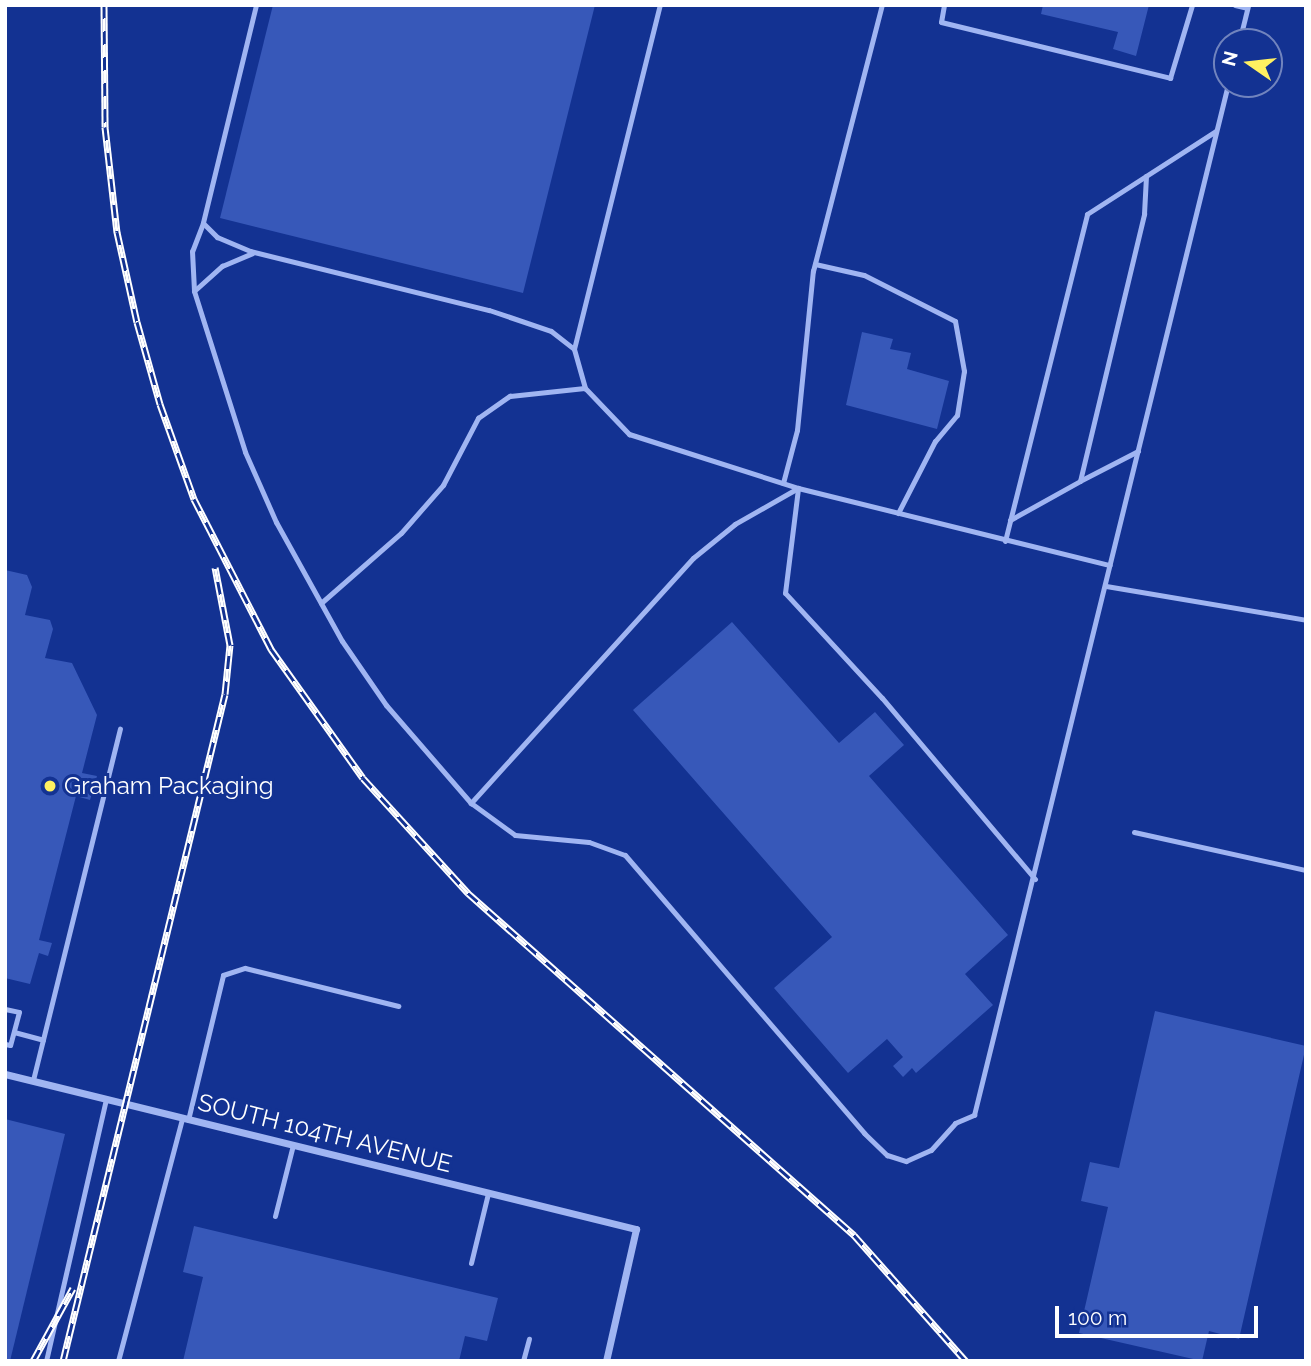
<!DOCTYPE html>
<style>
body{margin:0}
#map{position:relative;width:1311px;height:1366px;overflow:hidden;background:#133292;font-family:Raleway,sans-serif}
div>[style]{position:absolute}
.building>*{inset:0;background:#3758b9}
.lane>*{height:5px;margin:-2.5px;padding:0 2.5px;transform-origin:2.5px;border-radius:2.5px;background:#a0b5f2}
.street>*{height:7px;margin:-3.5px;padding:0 3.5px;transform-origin:3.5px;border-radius:3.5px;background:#a0b5f2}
.rail>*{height:7px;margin-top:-3.5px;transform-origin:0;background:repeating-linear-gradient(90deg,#133292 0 13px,#fff 0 26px);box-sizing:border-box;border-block:2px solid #fff}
.dots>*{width:19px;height:19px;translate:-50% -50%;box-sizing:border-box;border:4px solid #133292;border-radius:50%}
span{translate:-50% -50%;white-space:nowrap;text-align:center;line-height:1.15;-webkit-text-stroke:6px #133292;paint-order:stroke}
.poi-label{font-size:24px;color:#fff}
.left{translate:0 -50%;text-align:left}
.street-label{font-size:24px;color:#fff}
.frame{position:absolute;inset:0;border:7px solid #fff;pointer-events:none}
.north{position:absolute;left:1213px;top:28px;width:70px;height:70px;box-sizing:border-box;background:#133292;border:2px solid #7184be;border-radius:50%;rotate:284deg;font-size:19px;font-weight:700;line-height:28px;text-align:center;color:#fff}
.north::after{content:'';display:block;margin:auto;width:24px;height:32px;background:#fff061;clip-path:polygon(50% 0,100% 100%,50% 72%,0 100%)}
.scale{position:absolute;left:1055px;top:1306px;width:203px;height:32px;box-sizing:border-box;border:4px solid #fff;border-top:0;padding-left:9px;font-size:21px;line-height:24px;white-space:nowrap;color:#fff;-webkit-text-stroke:5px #133292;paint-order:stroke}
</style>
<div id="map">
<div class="building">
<i style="clip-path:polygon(273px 5px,595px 5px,523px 293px,220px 218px)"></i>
<i style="clip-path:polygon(1043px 5px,1149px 5px,1136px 56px,1113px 49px,1118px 32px,1041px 14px)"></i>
<i style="clip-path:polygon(862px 332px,893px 339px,890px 349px,911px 353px,907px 369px,949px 381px,937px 429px,846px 405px)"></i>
<i style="clip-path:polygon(5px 570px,27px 575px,32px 587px,25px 615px,50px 620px,53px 629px,45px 658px,72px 663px,97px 715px,82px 773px,97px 776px,90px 800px,76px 796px,39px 940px,52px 943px,48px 956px,39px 953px,30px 984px,5px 978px)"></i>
<i style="clip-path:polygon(732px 622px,839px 743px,875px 712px,904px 745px,869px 776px,1008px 935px,965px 974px,993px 1005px,916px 1073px,912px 1068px,903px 1077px,893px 1066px,903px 1057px,887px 1039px,848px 1073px,774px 988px,832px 937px,633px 710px)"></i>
<i style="clip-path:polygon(1155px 1011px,1306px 1046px,1239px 1339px,1209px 1331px,1202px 1361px,1079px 1333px,1108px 1207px,1081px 1201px,1090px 1162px,1119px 1168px)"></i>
<i style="clip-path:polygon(5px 1119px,65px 1134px,10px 1361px,5px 1361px)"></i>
<i style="clip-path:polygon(194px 1226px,498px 1298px,487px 1341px,465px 1336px,459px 1361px,183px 1361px,203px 1277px,183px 1272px)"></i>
</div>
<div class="lane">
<i style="left:256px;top:5px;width:224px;rotate:103.7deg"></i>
<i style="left:203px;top:223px;width:20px;rotate:45deg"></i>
<i style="left:217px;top:237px;width:36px;rotate:23deg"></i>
<i style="left:250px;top:251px;width:246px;rotate:13.9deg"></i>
<i style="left:489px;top:310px;width:65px;rotate:18.7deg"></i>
<i style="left:551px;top:331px;width:29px;rotate:38deg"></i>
<i style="left:574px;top:349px;width:41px;rotate:74.2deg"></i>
<i style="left:585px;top:388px;width:64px;rotate:46.3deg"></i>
<i style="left:629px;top:434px;width:177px;rotate:17.7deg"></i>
<i style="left:944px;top:5px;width:17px;rotate:100deg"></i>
<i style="left:941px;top:22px;width:236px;rotate:13.7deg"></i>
<i style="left:1170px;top:78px;width:76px;rotate:-73.2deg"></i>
<i style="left:1235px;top:5px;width:12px;rotate:14deg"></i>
<i style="left:1239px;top:42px;width:38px;rotate:-76deg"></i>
<i style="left:203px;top:223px;width:30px;rotate:111deg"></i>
<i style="left:192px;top:251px;width:40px;rotate:87.1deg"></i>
<i style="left:194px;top:291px;width:169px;rotate:72.4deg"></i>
<i style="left:245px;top:452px;width:77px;rotate:66.1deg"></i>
<i style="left:276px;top:522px;width:136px;rotate:61deg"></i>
<i style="left:342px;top:641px;width:78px;rotate:55.5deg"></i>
<i style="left:386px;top:705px;width:130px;rotate:49.1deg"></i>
<i style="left:815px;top:264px;width:50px;rotate:12.7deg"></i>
<i style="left:864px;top:275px;width:102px;rotate:26.8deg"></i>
<i style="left:955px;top:321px;width:51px;rotate:79.8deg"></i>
<i style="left:964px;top:371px;width:45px;rotate:99deg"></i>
<i style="left:957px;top:415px;width:34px;rotate:130deg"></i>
<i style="left:935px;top:441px;width:81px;rotate:117.2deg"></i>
<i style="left:194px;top:291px;width:38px;rotate:-42deg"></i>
<i style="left:222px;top:266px;width:33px;rotate:-23deg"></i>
<i style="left:574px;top:349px;width:355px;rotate:-76deg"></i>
<i style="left:1138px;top:451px;width:65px;rotate:152.7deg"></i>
<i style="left:1080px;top:481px;width:275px;rotate:-76.5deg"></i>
<i style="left:1144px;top:214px;width:38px;rotate:-87deg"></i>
<i style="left:783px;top:483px;width:55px;rotate:-75.2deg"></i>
<i style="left:797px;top:430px;width:160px;rotate:-84.3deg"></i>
<i style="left:813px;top:271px;width:275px;rotate:-75.5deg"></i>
<i style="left:798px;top:488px;width:73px;rotate:150.3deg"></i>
<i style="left:735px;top:524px;width:54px;rotate:141deg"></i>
<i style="left:693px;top:558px;width:331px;rotate:132.2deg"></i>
<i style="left:471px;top:803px;width:54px;rotate:36deg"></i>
<i style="left:515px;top:835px;width:74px;rotate:5.4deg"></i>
<i style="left:589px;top:842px;width:38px;rotate:20deg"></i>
<i style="left:625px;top:855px;width:367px;rotate:49.3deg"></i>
<i style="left:864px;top:1133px;width:32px;rotate:44deg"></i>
<i style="left:887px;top:1155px;width:20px;rotate:18deg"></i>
<i style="left:906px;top:1161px;width:27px;rotate:-24deg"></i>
<i style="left:931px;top:1150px;width:36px;rotate:-48deg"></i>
<i style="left:955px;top:1123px;width:21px;rotate:-23deg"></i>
<i style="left:974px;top:1115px;width:1062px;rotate:-76.16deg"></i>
<i style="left:1010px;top:520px;width:80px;rotate:-29.1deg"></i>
<i style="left:1005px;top:541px;width:337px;rotate:-75.9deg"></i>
<i style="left:1087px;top:214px;width:153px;rotate:-32.8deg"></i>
<i style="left:1106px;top:586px;width:203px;rotate:9.6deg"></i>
<i style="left:321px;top:603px;width:106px;rotate:-41.2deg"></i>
<i style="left:401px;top:533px;width:64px;rotate:-48.8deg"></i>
<i style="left:443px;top:485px;width:76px;rotate:-62.4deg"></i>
<i style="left:478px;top:418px;width:39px;rotate:-35deg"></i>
<i style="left:510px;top:396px;width:75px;rotate:-6.1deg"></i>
<i style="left:1134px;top:832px;width:176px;rotate:12.5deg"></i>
<i style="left:1035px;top:879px;width:237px;rotate:-130.2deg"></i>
<i style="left:882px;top:698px;width:143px;rotate:-132.7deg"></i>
<i style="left:785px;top:593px;width:106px;rotate:-82.9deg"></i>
<i style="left:798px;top:488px;width:321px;rotate:13.9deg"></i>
<i style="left:5px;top:1009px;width:14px;rotate:12deg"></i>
<i style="left:19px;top:1012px;width:34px;rotate:105deg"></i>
<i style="left:10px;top:1045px;width:5px;rotate:-169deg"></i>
<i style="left:14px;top:1032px;width:30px;rotate:15deg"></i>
<i style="left:33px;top:1080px;width:362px;rotate:-76.1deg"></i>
<i style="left:188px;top:1120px;width:149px;rotate:-76.4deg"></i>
<i style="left:223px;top:975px;width:23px;rotate:-18deg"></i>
<i style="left:245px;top:968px;width:158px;rotate:13.9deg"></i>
<i style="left:275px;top:1216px;width:73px;rotate:-75.8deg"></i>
<i style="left:471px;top:1263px;width:72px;rotate:-76.3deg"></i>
<i style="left:46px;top:1361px;width:269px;rotate:-77.1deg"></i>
<i style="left:118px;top:1361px;width:251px;rotate:-75.2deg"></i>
<i style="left:523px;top:1361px;width:23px;rotate:-75deg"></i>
</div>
<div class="street">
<i style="left:5px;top:1074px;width:650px;rotate:13.8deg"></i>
<i style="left:636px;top:1229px;width:135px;rotate:102.8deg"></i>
</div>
<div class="rail">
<i style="left:104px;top:5px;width:122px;rotate:89.5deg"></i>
<i style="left:105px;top:127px;width:106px;rotate:83.5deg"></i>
<i style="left:117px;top:232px;width:92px;rotate:77.5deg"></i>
<i style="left:137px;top:322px;width:85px;rotate:74.3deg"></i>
<i style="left:160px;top:404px;width:101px;rotate:70.3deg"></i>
<i style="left:194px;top:499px;width:169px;rotate:62.8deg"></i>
<i style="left:271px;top:649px;width:158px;rotate:54.5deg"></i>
<i style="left:363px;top:778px;width:156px;rotate:47.6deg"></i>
<i style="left:468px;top:893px;width:516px;rotate:41.54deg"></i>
<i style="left:854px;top:1235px;width:169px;rotate:48.4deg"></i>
<i style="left:33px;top:1361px;width:83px;rotate:-61.3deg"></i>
<i style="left:63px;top:1361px;width:686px;rotate:-76.35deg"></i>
<i style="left:225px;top:694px;width:49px;rotate:-84.2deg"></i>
<i style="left:230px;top:645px;width:79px;rotate:-100.9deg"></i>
</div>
<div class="dots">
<i style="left:50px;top:786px;background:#fff061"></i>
</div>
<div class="poi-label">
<span class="left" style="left:64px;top:786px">Graham Packaging</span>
</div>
<div class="street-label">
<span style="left:325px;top:1133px;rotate:14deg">SOUTH 104TH AVENUE</span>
</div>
<div class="frame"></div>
<div class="north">N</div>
<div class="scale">100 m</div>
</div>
